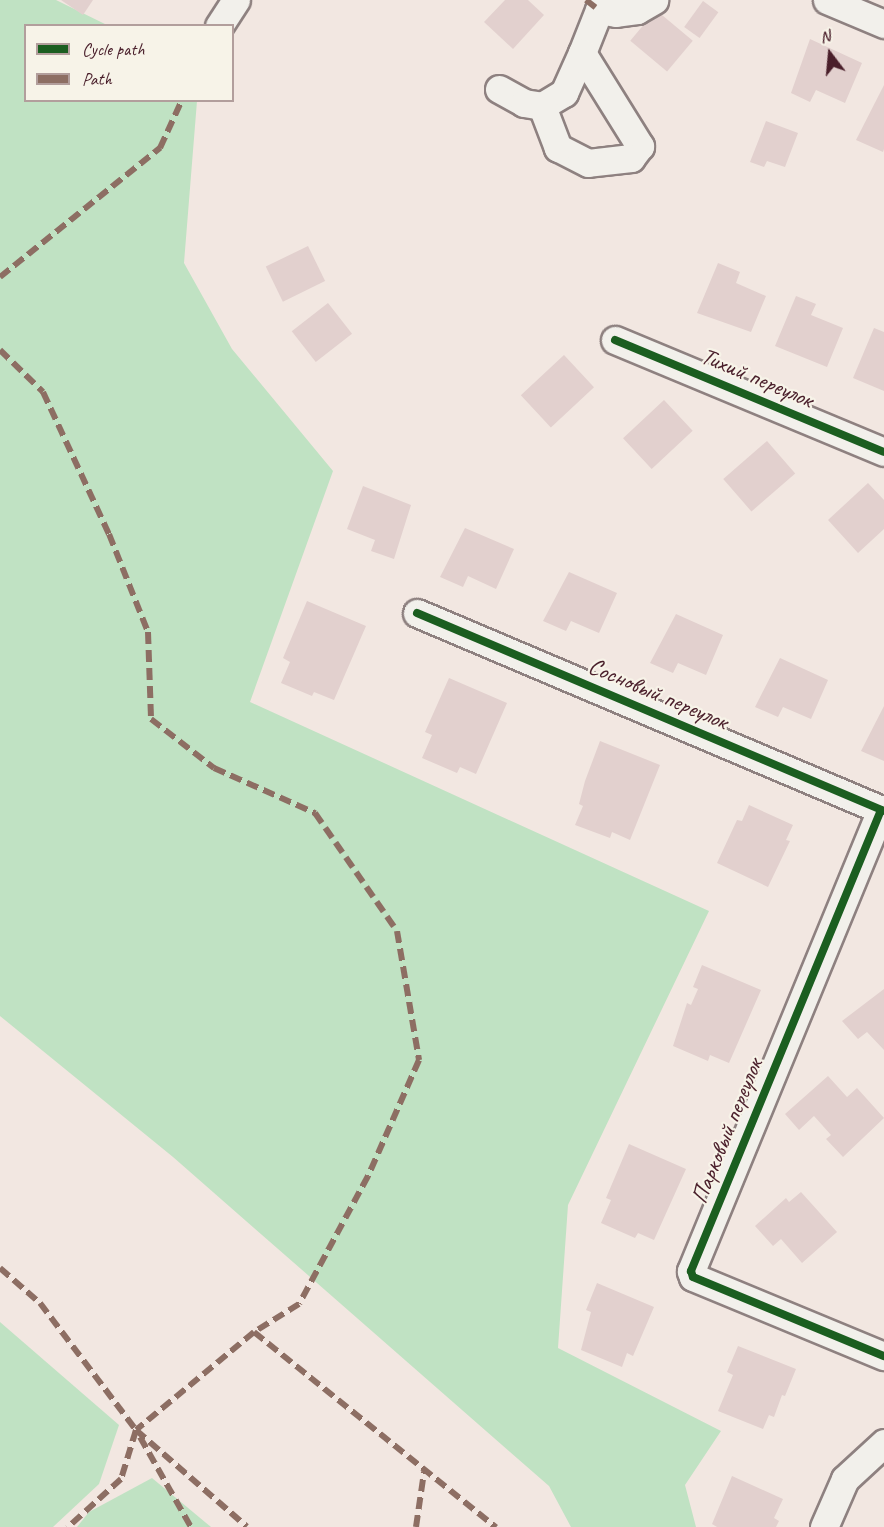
<!DOCTYPE html>
<meta charset="utf-8">
<style>
body{margin:0}
#map{position:relative;width:884px;height:1527px;overflow:hidden;background:#f2e7e1;font-family:Caveat,sans-serif}
div>[style]{position:absolute}
.green>*{inset:0;background:#c0e2c3}
.building>*{inset:0;background:#e2d0ce;transform-origin:0 0}
.roads{filter:drop-shadow(2px 0 #8e8180) drop-shadow(-2px 0 #8e8180) drop-shadow(0 2px #8e8180) drop-shadow(0 -2px #8e8180)}
.minor>*{height:27px;margin:-13.5px;padding:0 13.5px;transform-origin:13.5px;border-radius:13.5px;background:#f2f0eb}
.quiet>*{height:6px;margin-top:-3px;transform-origin:0;background:repeating-linear-gradient(90deg,#8d6e63 0 12px,transparent 0 18px)}
.cycleway>*{height:8px;margin:-4px;padding:0 4px;transform-origin:4px;border-radius:4px;background:#1b5e20}
span{translate:-50% -50%;white-space:nowrap;text-align:center;line-height:1.15;-webkit-text-stroke:4.5px #f7f3e8;paint-order:stroke}
.street-label{font-size:24px;color:#4a1f2b}
.legend{position:absolute;left:24px;top:24px;width:210px;height:78px;box-sizing:border-box;background:#f7f3e8;border:2px solid #b29e9c;margin:0;padding:8px 10px;list-style:none;font-size:18px;color:#4a1f2b}
.legend li{display:flex;align-items:center;gap:12px;height:30px}
.legend b{width:30px;border:2px solid #b29e9c}
.north{position:absolute;left:800px;top:24px;width:60px;height:60px;-webkit-text-stroke:4px #f7f3e8;paint-order:stroke;rotate:344deg;font-size:16px;font-weight:700;line-height:24px;text-align:center;color:#4a1f2b}
.north::after{content:'';display:block;margin:auto;width:21px;height:27px;background:#4a1f2b;clip-path:polygon(50% 0,100% 100%,50% 72%,0 100%)}
</style>
<div id="map">
<div class="green">
<i style="clip-path:polygon(0 0,56px 0,107px 25px,26px 26px,26px 100px,197px 101px,184px 263px,232px 349px,333px 471px,250px 702px,709px 911px,568px 1205px,558px 1348px,721px 1431px,685px 1485px,696px 1527px,571px 1527px,549px 1486px,173px 1157px,0 1016px)"></i>
<i style="clip-path:polygon(0 1322px,119px 1425px,99px 1484px,53px 1527px,0 1527px)"></i>
<i style="clip-path:polygon(152px 1478px,211px 1527px,77px 1527px,89px 1512px)"></i>
</div>
<div class="building">
<i style="clip-path:polygon(61px 0,93px 0,83px 15px)"></i>
<i style="clip-path:polygon(505px 0,528px 0,544px 15px,513px 49px,484px 22px)"></i>
<i style="left:703px;top:1px;width:19px;height:32px;rotate:36deg"></i>
<i style="left:656px;top:10px;width:48px;height:40px;rotate:40deg"></i>
<i style="clip-path:polygon(810px 39px,862px 63px,845px 103px,816px 90px,810px 102px,791px 93px)"></i>
<i style="clip-path:polygon(884px 85px,884px 149px,883px 152px,856px 140px)"></i>
<i style="clip-path:polygon(766px 121px,798px 133px,785px 167px,767px 161px,764px 167px,750px 162px)"></i>
<i style="left:308px;top:246px;width:39px;height:47px;rotate:64deg"></i>
<i style="clip-path:polygon(718px 263px,740px 272px,736px 283px,766px 296px,751px 332px,697px 313px)"></i>
<i style="clip-path:polygon(796px 296px,816px 304px,811px 315px,843px 328px,827px 367px,775px 346px)"></i>
<i style="left:328px;top:303px;width:39px;height:46px;rotate:52deg"></i>
<i style="clip-path:polygon(874px 328px,884px 332px,884px 391px,853px 378px)"></i>
<i style="left:564px;top:355px;width:44px;height:59px;rotate:47deg"></i>
<i style="left:664px;top:400px;width:42px;height:56px;rotate:47deg"></i>
<i style="left:767px;top:441px;width:43px;height:58px;rotate:49deg"></i>
<i style="clip-path:polygon(868px 483px,884px 500px,884px 529px,858px 553px,828px 520px)"></i>
<i style="clip-path:polygon(363px 486px,411px 505px,394px 559px,371px 551px,375px 540px,347px 529px)"></i>
<i style="clip-path:polygon(465px 528px,514px 549px,496px 589px,468px 576px,463px 587px,440px 577px)"></i>
<i style="clip-path:polygon(569px 572px,617px 593px,599px 633px,571px 621px,566px 631px,543px 621px)"></i>
<i style="clip-path:polygon(307px 601px,366px 626px,334px 700px,314px 692px,312px 696px,281px 683px,290px 662px,283px 658px)"></i>
<i style="clip-path:polygon(676px 614px,723px 635px,706px 675px,678px 663px,673px 673px,650px 663px)"></i>
<i style="clip-path:polygon(780px 658px,828px 680px,811px 719px,783px 707px,778px 717px,755px 707px)"></i>
<i style="clip-path:polygon(449px 678px,507px 703px,476px 774px,460px 767px,457px 773px,422px 758px,432px 735px,425px 732px)"></i>
<i style="clip-path:polygon(884px 706px,884px 761px,861px 751px)"></i>
<i style="clip-path:polygon(600px 741px,660px 765px,630px 840px,612px 832px,610px 838px,575px 825px,583px 806px,579px 804px,585px 781px)"></i>
<i style="clip-path:polygon(749px 805px,793px 825px,786px 840px,790px 841px,768px 887px,717px 863px,737px 820px,742px 821px)"></i>
<i style="clip-path:polygon(702px 965px,761px 990px,729px 1063px,710px 1055px,708px 1061px,673px 1046px,687px 1003px,691px 1005px,698px 989px,693px 987px)"></i>
<i style="clip-path:polygon(884px 989px,884px 1050px,867px 1032px,858px 1039px,842px 1021px)"></i>
<i style="clip-path:polygon(828px 1076px,847px 1097px,857px 1088px,884px 1118px,843px 1157px,826px 1139px,831px 1135px,814px 1116px,799px 1130px,785px 1114px)"></i>
<i style="clip-path:polygon(629px 1144px,686px 1169px,654px 1240px,638px 1233px,635px 1238px,601px 1223px,611px 1200px,606px 1198px)"></i>
<i style="clip-path:polygon(801px 1192px,837px 1232px,802px 1263px,781px 1239px,773px 1246px,755px 1226px,786px 1198px,789px 1202px)"></i>
<i style="clip-path:polygon(597px 1283px,654px 1307px,633px 1356px,627px 1353px,622px 1367px,581px 1350px,591px 1312px,586px 1310px)"></i>
<i style="clip-path:polygon(738px 1346px,796px 1369px,785px 1396px,782px 1395px,774px 1417px,769px 1415px,763px 1429px,718px 1411px,733px 1375px,727px 1372px)"></i>
<i style="clip-path:polygon(732px 1476px,783px 1499px,774px 1518px,779px 1521px,776px 1527px,717px 1527px,712px 1524px)"></i>
</div>
<div class="roads">
<div class="minor">
<i style="left:827px;top:0;width:62px;rotate:22.8deg"></i>
<i style="left:219px;top:26px;width:31px;rotate:-57deg"></i>
<i style="left:582px;top:53px;width:46px;rotate:-68.4deg"></i>
<i style="left:599px;top:10px;width:17px;rotate:10deg"></i>
<i style="left:616px;top:13px;width:21px;rotate:-8deg"></i>
<i style="left:637px;top:10px;width:20px;rotate:-30deg"></i>
<i style="left:499px;top:89px;width:29px;rotate:29deg"></i>
<i style="left:524px;top:103px;width:18px;rotate:9deg"></i>
<i style="left:542px;top:106px;width:26px;rotate:-31deg"></i>
<i style="left:564px;top:93px;width:44px;rotate:-65.8deg"></i>
<i style="left:582px;top:53px;width:110px;rotate:58.1deg"></i>
<i style="left:640px;top:146px;width:15px;rotate:127deg"></i>
<i style="left:631px;top:158px;width:43px;rotate:173.4deg"></i>
<i style="left:588px;top:163px;width:34px;rotate:-153deg"></i>
<i style="left:558px;top:148px;width:45px;rotate:-110.9deg"></i>
<i style="left:615px;top:340px;width:291px;rotate:22.6deg"></i>
<i style="left:417px;top:613px;width:507px;rotate:22.98deg"></i>
<i style="left:881px;top:810px;width:499px;rotate:112.4deg"></i>
<i style="left:691px;top:1271px;width:6px;rotate:72deg"></i>
<i style="left:693px;top:1277px;width:207px;rotate:22.5deg"></i>
<i style="left:824px;top:1527px;width:52px;rotate:-66.4deg"></i>
<i style="left:845px;top:1479px;width:53px;rotate:-42.7deg"></i>
</div>
</div>
<div class="quiet">
<i style="left:586px;top:0;width:16px;rotate:38deg"></i>
<i style="left:0;top:277px;width:206px;rotate:-38.9deg"></i>
<i style="left:160px;top:148px;width:53px;rotate:-65.4deg"></i>
<i style="left:0;top:350px;width:60px;rotate:44.3deg"></i>
<i style="left:43px;top:392px;width:157px;rotate:65.1deg"></i>
<i style="left:109px;top:534px;width:105px;rotate:68.3deg"></i>
<i style="left:148px;top:632px;width:87px;rotate:88deg"></i>
<i style="left:151px;top:719px;width:80px;rotate:37.9deg"></i>
<i style="left:214px;top:768px;width:111px;rotate:24deg"></i>
<i style="left:315px;top:813px;width:144px;rotate:55.2deg"></i>
<i style="left:397px;top:931px;width:131px;rotate:80.3deg"></i>
<i style="left:419px;top:1060px;width:127px;rotate:113.7deg"></i>
<i style="left:368px;top:1176px;width:145px;rotate:118.3deg"></i>
<i style="left:299px;top:1304px;width:53px;rotate:148.1deg"></i>
<i style="left:254px;top:1332px;width:153px;rotate:140.3deg"></i>
<i style="left:136px;top:1430px;width:51px;rotate:107deg"></i>
<i style="left:121px;top:1479px;width:72px;rotate:137.8deg"></i>
<i style="left:0;top:1268px;width:53px;rotate:41.2deg"></i>
<i style="left:40px;top:1303px;width:159px;rotate:52.9deg"></i>
<i style="left:136px;top:1430px;width:147px;rotate:41.1deg"></i>
<i style="left:254px;top:1332px;width:311px;rotate:38.9deg"></i>
<i style="left:140px;top:1437px;width:103px;rotate:60.5deg"></i>
<i style="left:416px;top:1527px;width:56px;rotate:-81.7deg"></i>
</div>
<div class="cycleway">
<i style="left:615px;top:340px;width:291px;rotate:22.6deg"></i>
<i style="left:417px;top:613px;width:507px;rotate:22.98deg"></i>
<i style="left:881px;top:810px;width:499px;rotate:112.4deg"></i>
<i style="left:691px;top:1271px;width:6px;rotate:72deg"></i>
<i style="left:693px;top:1277px;width:207px;rotate:22.5deg"></i>
</div>
<div class="street-label">
<span style="left:757px;top:378px;rotate:23deg">Тихий переулок</span>
<span style="left:658px;top:694px;rotate:23deg">Сосновый переулок</span>
<span style="left:727px;top:1131px;rotate:-68deg">Парковый переулок</span>
</div>
<ul class="legend">
<li><b style="height:8px;background:#1b5e20"></b>Cycle path</li>
<li><b style="height:8px;background:#8d6e63"></b>Path</li>
</ul>
<div class="north">N</div>
</div>
